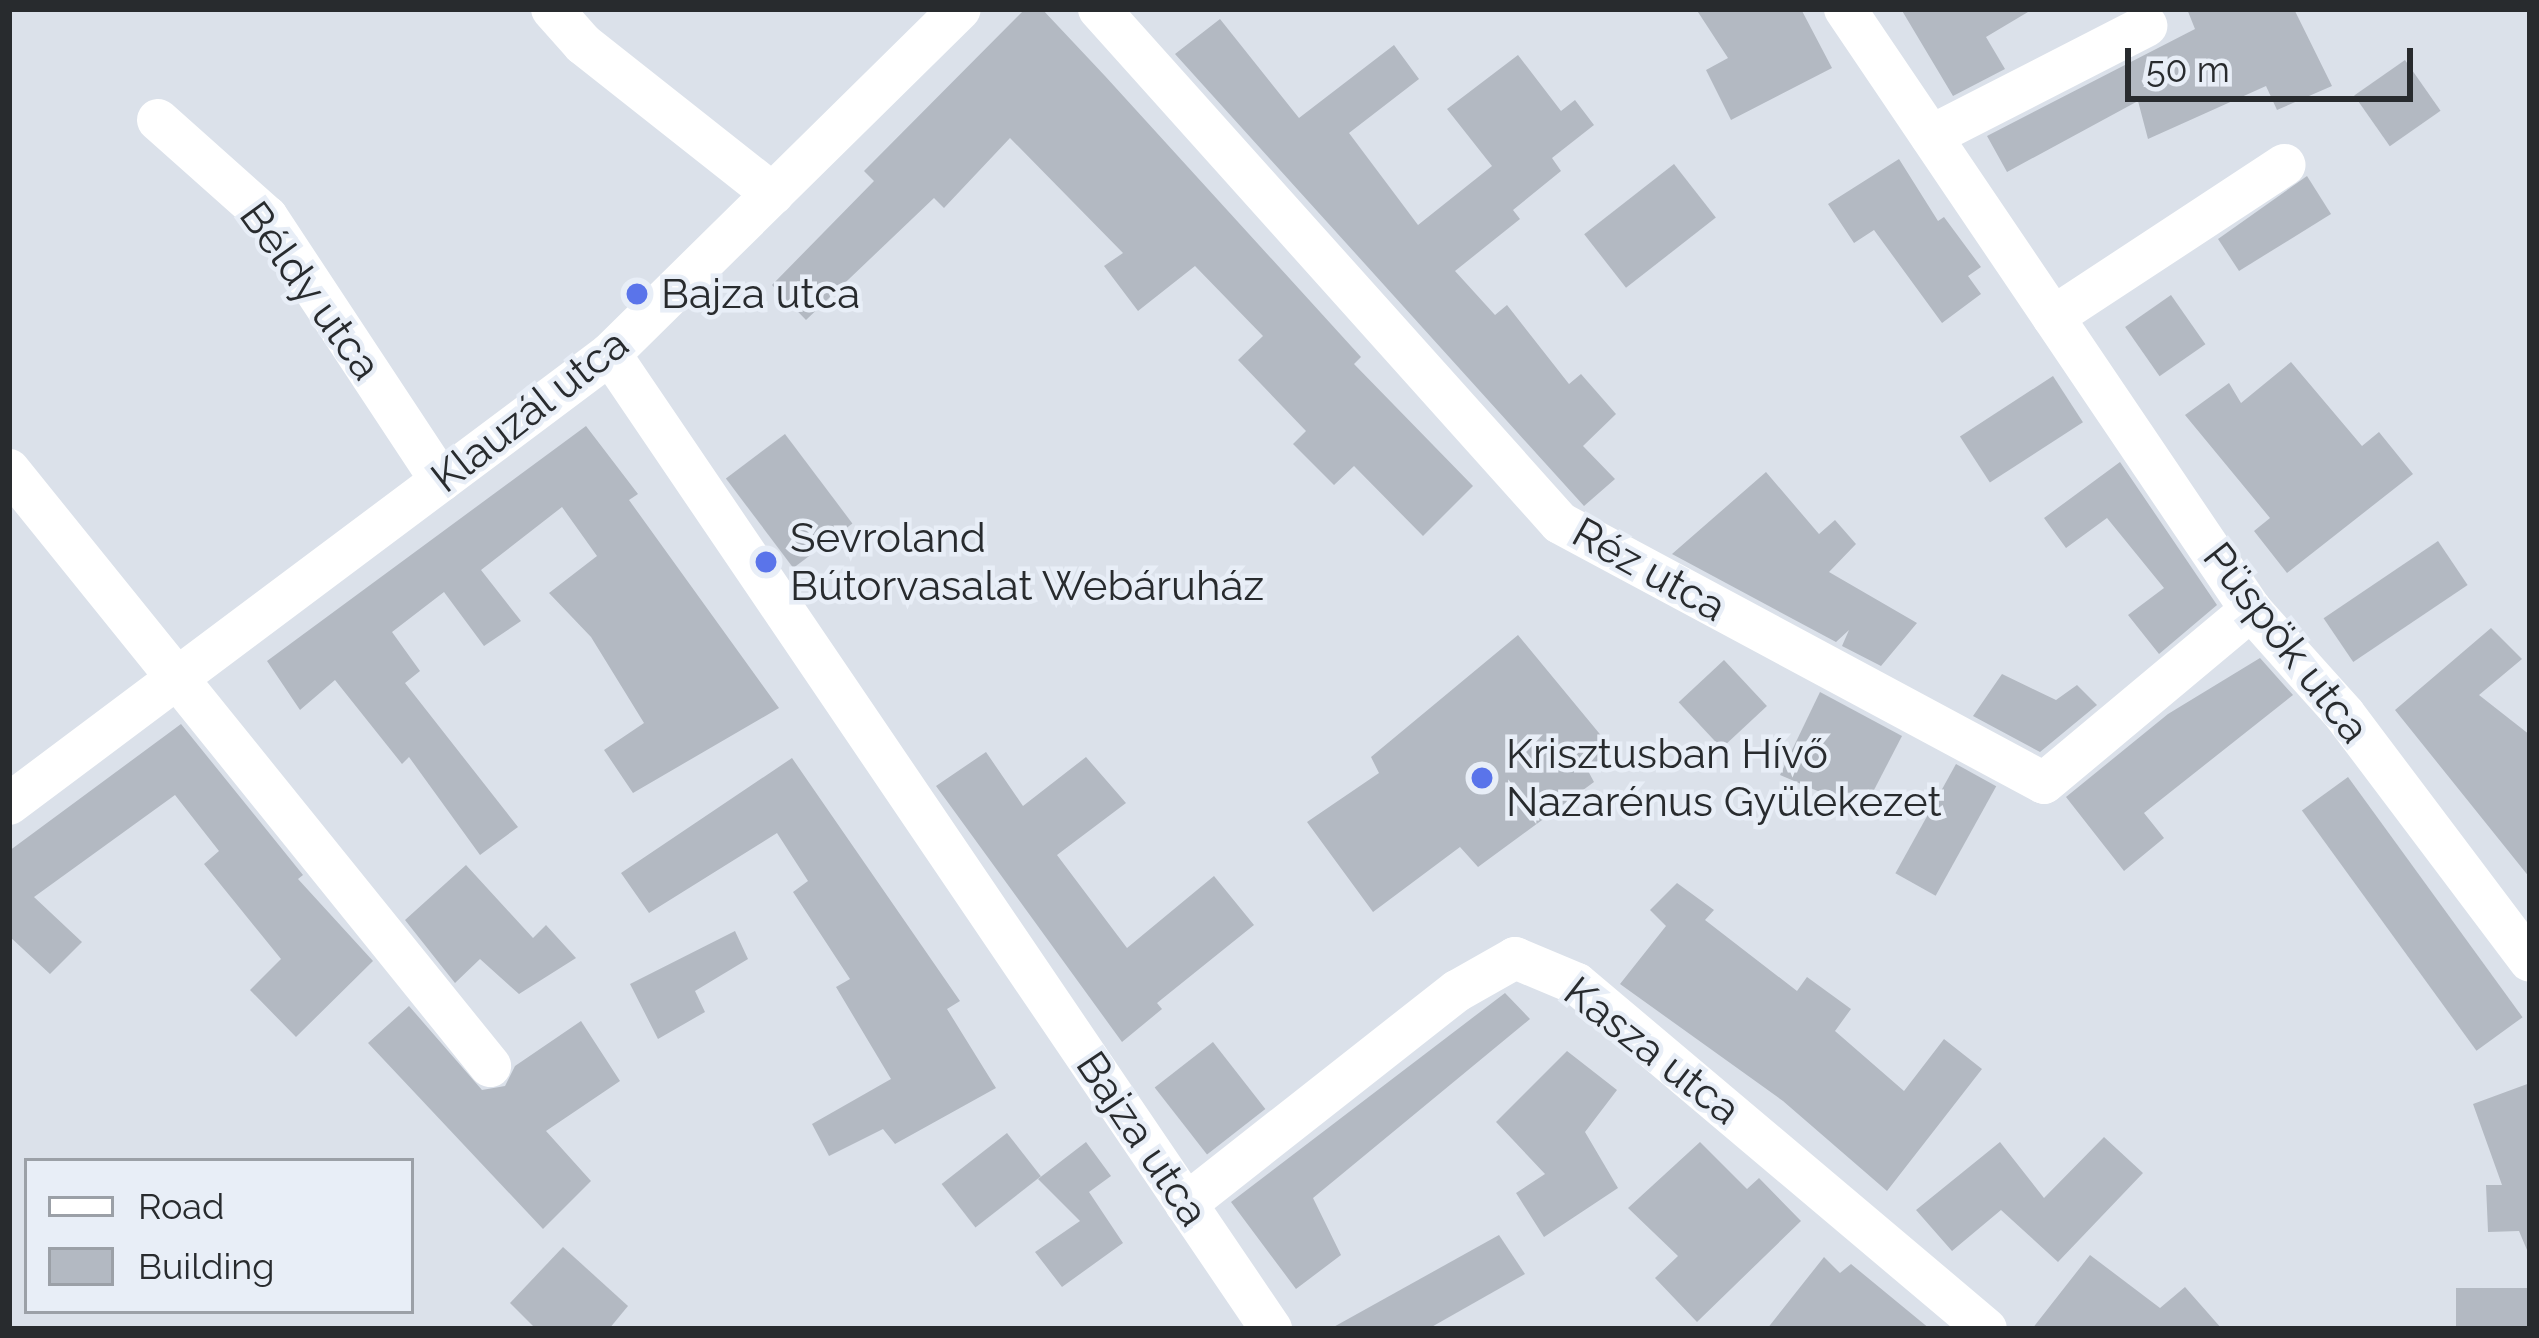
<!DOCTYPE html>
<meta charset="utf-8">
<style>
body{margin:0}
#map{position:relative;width:2539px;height:1338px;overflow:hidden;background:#dbe1ea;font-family:Raleway,sans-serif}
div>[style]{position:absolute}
.building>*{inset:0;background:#b3b9c2;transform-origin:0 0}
.minor>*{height:42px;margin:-21px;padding:0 21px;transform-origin:21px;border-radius:21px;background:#fff}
.dots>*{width:33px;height:33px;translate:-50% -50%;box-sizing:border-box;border:6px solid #e8eef7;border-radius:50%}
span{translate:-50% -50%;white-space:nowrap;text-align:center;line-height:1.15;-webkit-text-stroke:9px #e8eef7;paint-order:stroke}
.street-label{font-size:42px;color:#282b2e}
.poi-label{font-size:42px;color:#282b2e}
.left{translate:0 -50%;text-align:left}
.frame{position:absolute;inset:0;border:12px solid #282b2e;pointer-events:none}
.legend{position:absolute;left:24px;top:1158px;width:390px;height:156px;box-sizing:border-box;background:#e8eef7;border:3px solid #9ba0a7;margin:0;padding:15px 21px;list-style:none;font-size:36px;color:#282b2e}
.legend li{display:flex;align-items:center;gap:24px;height:60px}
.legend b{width:60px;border:3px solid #9ba0a7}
.scale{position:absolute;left:2125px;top:48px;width:288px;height:54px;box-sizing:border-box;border:6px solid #282b2e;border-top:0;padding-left:15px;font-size:36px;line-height:42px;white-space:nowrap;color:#282b2e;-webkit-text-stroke:9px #e8eef7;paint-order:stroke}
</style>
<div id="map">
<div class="building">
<i style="clip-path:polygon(1025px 9px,1042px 9px,1105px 76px,1361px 357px,1354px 364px,1473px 486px,1423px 536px,1354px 466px,1334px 485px,1293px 444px,1306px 431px,1238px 360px,1263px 336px,1195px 266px,1138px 311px,1104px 266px,1123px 253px,1010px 138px,944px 208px,934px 198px,806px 320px,772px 285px,874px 181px,864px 171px)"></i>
<i style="clip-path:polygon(1696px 9px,1801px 9px,1832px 68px,1731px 120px,1706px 70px,1728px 58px)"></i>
<i style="clip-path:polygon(1901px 9px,2033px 9px,1986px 37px,2005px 69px,1953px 96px)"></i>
<i style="clip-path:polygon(2187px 9px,2294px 9px,2332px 86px,2277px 110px,2266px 86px,2148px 139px,2138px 101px,2007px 172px,1987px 136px,2195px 29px)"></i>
<i style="clip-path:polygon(1220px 19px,1299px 118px,1394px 45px,1419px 79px,1349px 133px,1418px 225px,1492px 166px,1447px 109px,1518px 55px,1561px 111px,1575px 100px,1594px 125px,1552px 158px,1561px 171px,1513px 210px,1520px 219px,1455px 271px,1495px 315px,1507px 305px,1569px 384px,1581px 374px,1616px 414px,1583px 446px,1615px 479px,1584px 506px,1175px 54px)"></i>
<i style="left:2405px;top:60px;width:62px;height:62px;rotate:55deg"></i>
<i style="clip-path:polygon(1899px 159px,1938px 221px,1944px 217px,1981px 267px,1968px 276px,1981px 294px,1942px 323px,1874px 230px,1854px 243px,1828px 204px)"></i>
<i style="left:1674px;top:164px;width:68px;height:114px;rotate:52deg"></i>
<i style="clip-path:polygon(2307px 176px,2331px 214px,2239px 271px,2218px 239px)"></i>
<i style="left:2171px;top:295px;width:60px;height:56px;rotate:55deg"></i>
<i style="clip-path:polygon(2291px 362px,2362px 446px,2379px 432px,2413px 474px,2287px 573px,2254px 531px,2270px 518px,2185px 415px,2229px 383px,2241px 403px)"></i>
<i style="left:2053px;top:376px;width:55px;height:111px;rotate:57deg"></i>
<i style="clip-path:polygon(586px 426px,638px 494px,629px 500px,779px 708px,633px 793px,604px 750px,644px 723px,591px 637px,549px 593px,597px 556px,562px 507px,481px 570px,521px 621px,484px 646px,444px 592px,392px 632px,420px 671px,405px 683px,518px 827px,480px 855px,409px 757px,402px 764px,335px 680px,300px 710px,267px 661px)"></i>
<i style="left:785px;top:434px;width:112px;height:74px;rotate:53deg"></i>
<i style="clip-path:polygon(2120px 462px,2217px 605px,2159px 654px,2128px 615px,2164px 588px,2107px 518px,2066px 548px,2044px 518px)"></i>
<i style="clip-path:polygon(1766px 472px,1819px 534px,1835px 520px,1856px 544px,1829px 572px,1917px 623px,1881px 666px,1842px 646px,1849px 630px,1836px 642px,1672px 554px)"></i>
<i style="left:2438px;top:541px;width:53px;height:138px;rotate:56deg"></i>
<i style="clip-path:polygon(2491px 628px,2522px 659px,2479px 695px,2530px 735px,2530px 878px,2395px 710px)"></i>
<i style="clip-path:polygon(1518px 635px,1613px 750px,1587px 769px,1594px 782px,1478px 867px,1460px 847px,1373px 912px,1307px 822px,1379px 773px,1371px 757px)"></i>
<i style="clip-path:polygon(2260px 658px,2293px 695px,2144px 813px,2164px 838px,2124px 871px,2066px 797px,2168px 714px)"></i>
<i style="left:1724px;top:660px;width:63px;height:62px;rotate:47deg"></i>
<i style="clip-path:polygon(2002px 674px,2056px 700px,2077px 685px,2097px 705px,2040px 752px,1973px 716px)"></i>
<i style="clip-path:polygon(1820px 692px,1902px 736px,1874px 790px,1827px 795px,1780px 775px)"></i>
<i style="clip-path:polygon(181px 724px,303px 875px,298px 879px,373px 961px,296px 1037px,250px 990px,281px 959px,204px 864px,219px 851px,175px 795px,34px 897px,82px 942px,50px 974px,9px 936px,9px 851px)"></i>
<i style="clip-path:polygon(986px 752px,1023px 806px,1086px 757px,1126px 803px,1057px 855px,1127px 948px,1214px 876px,1254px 925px,1157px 1003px,1162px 1009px,1122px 1042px,936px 786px)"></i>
<i style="clip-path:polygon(792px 758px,960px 1001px,947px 1009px,996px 1088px,895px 1144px,883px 1129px,829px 1156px,812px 1124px,891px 1079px,836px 987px,850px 979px,793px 892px,808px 881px,777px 833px,649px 913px,621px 873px)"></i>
<i style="left:1956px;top:764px;width:46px;height:125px;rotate:29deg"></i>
<i style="left:2348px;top:777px;width:297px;height:57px;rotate:54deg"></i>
<i style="clip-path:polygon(466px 865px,533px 938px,546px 925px,576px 958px,519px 994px,480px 959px,455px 983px,405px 920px)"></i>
<i style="clip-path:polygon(1677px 883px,1714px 910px,1705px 920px,1797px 991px,1807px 977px,1851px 1009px,1835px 1031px,1904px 1091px,1944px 1039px,1982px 1069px,1887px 1191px,1783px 1101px,1620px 984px,1666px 926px,1650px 910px)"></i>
<i style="clip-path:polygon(735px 931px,748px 959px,695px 991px,705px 1012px,658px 1039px,630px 984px)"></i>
<i style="clip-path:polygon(1505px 993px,1530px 1019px,1313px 1198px,1341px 1255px,1296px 1289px,1231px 1202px)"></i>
<i style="clip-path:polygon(409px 1006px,482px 1090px,505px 1086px,515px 1066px,581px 1021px,620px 1081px,546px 1131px,591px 1181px,543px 1229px,368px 1043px)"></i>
<i style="left:1213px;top:1042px;width:85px;height:74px;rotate:52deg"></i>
<i style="clip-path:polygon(1567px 1051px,1617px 1090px,1585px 1132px,1618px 1188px,1544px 1237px,1516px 1193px,1545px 1174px,1496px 1122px)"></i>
<i style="clip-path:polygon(2530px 1083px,2530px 1249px,2527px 1250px,2519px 1231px,2488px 1232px,2486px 1185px,2502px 1185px,2473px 1104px)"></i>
<i style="left:1007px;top:1133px;width:55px;height:83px;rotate:52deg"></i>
<i style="clip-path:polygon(2104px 1137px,2143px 1173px,2058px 1262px,2001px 1210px,1952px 1251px,1916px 1210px,2000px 1142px,2044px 1198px)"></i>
<i style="clip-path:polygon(1086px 1142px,1111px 1176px,1089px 1192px,1123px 1243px,1062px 1287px,1035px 1252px,1080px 1221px,1038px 1179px)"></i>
<i style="clip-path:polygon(1700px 1142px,1747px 1189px,1759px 1178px,1801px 1221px,1697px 1322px,1655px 1278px,1678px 1256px,1628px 1208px)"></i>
<i style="clip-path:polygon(1499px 1235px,1525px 1274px,1428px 1329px,1330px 1329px)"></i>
<i style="clip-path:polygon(563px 1247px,628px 1306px,609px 1329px,536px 1329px,510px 1303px)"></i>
<i style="clip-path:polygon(2090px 1255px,2160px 1308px,2185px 1287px,2222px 1329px,2032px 1329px)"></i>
<i style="clip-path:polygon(1824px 1257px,1840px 1273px,1851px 1264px,1930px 1329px,1767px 1329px)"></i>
<i style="left:2456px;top:1288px;width:74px;height:41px"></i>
</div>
<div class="minor">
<i style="left:552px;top:9px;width:47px;rotate:48.5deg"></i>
<i style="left:583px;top:44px;width:242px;rotate:38.3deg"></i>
<i style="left:1099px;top:9px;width:690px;rotate:48.11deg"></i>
<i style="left:1560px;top:523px;width:549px;rotate:28.24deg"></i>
<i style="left:2044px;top:783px;width:270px;rotate:-39.9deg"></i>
<i style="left:1845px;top:9px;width:725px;rotate:55.96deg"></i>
<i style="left:2251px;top:610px;width:140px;rotate:48.2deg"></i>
<i style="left:2344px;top:714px;width:309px;rotate:53deg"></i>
<i style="left:158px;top:120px;width:146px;rotate:41.7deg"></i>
<i style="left:267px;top:217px;width:316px;rotate:56.6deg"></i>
<i style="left:1931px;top:136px;width:242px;rotate:-27.1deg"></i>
<i style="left:2053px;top:317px;width:277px;rotate:-33.3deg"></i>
<i style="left:610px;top:354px;width:1178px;rotate:55.86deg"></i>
<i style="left:9px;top:470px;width:766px;rotate:51.09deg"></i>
<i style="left:9px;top:804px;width:751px;rotate:-36.82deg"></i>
<i style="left:610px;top:354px;width:491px;rotate:-44.6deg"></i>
<i style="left:1186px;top:1204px;width:345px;rotate:-38.2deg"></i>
<i style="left:1457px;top:991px;width:67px;rotate:-29.6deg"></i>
<i style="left:1515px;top:958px;width:67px;rotate:22.8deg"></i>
<i style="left:1577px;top:984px;width:535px;rotate:40.15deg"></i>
</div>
<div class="dots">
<i style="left:637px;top:294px;background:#5a74ea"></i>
<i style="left:766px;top:562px;background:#5a74ea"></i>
<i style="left:1482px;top:778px;background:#5a74ea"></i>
</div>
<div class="street-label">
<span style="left:310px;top:291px;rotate:54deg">Béldy utca</span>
<span style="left:530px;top:411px;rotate:-38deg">Klauzál utca</span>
<span style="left:1649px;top:570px;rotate:29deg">Réz utca</span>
<span style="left:2286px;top:643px;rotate:52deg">Püspök utca</span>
<span style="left:1652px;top:1051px;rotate:38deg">Kasza utca</span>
<span style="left:1142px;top:1139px;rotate:56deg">Bajza utca</span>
</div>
<div class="poi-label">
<span class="left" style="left:661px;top:294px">Bajza utca</span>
<span class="left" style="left:790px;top:562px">Sevroland<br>Bútorvasalat Webáruház</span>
<span class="left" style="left:1506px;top:778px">Krisztusban Hívő<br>Nazarénus Gyülekezet</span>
</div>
<div class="frame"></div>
<ul class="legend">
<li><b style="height:15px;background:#fff"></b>Road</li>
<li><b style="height:33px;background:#b3b9c2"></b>Building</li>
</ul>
<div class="scale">50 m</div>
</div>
